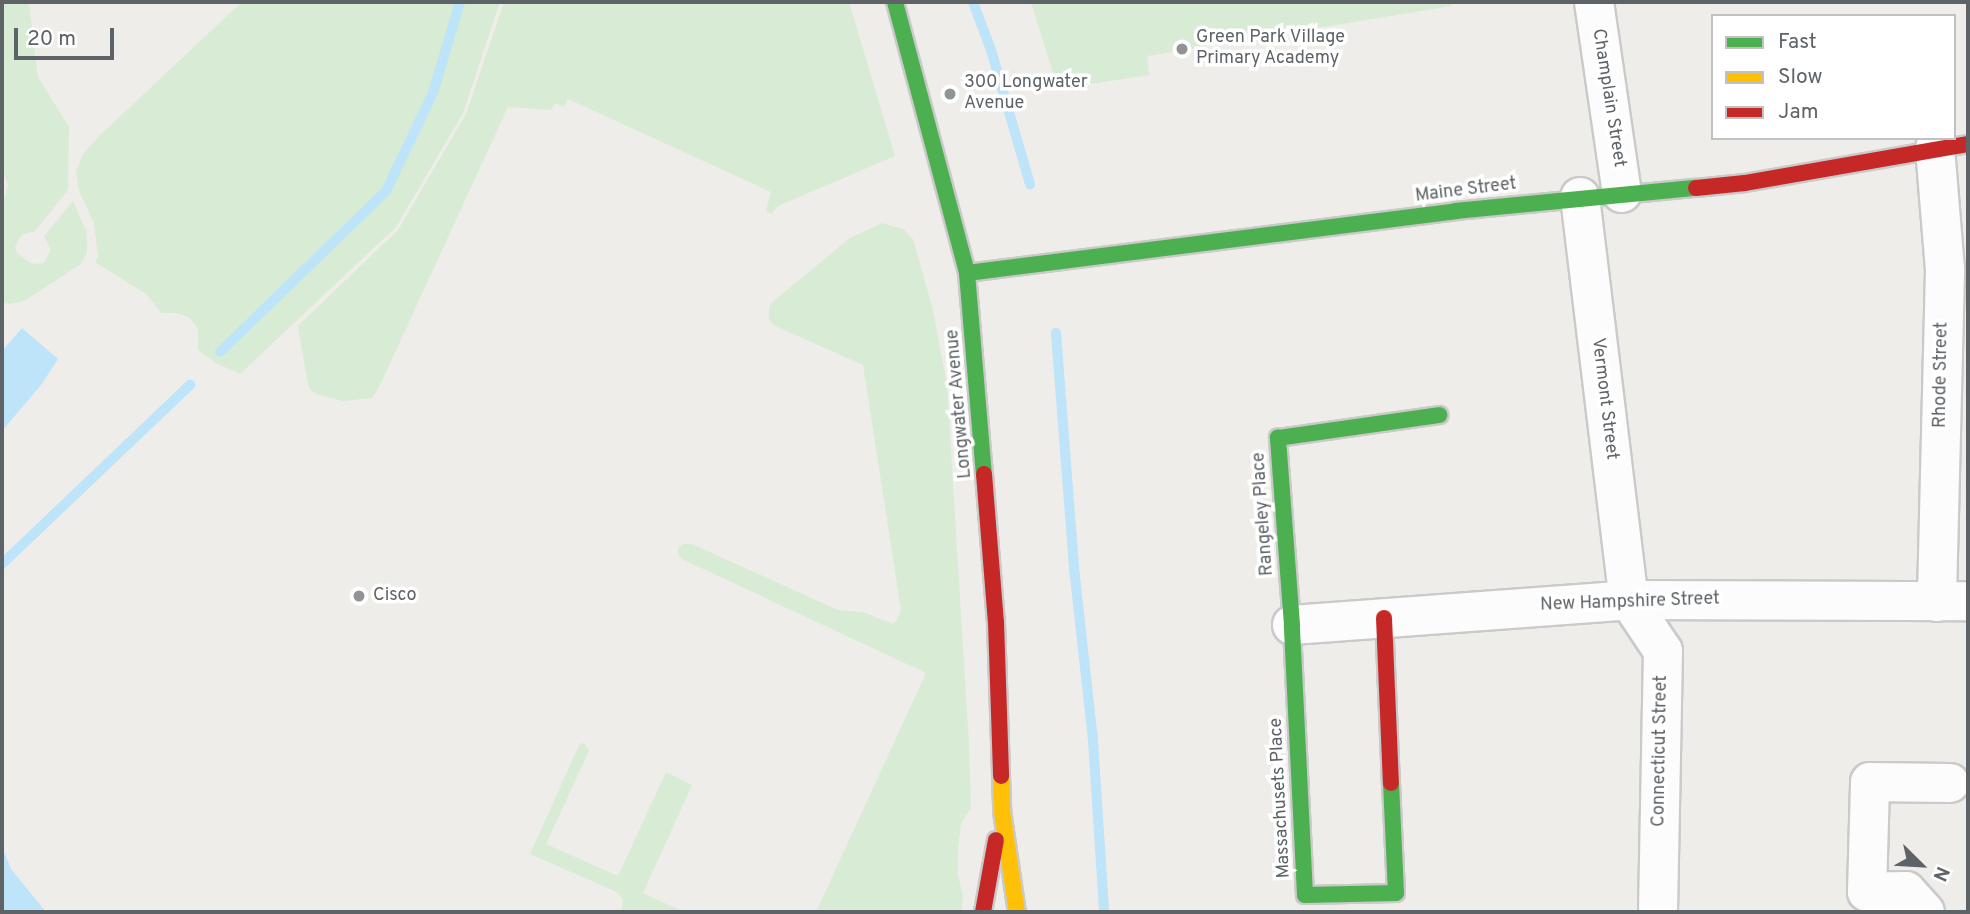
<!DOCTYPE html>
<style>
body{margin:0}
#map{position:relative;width:1970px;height:914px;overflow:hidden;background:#efede9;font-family:Overpass,sans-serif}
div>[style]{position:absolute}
.green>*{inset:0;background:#d8ebd4}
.water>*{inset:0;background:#bde4f8}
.stream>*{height:10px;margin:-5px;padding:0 5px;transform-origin:5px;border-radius:5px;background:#bde4f8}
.roads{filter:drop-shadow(2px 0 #cacaca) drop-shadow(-2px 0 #cacaca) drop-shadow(0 2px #cacaca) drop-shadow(0 -2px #cacaca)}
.street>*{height:38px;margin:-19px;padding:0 19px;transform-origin:19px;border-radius:19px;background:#fdfcfc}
.fast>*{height:16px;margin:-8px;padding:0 8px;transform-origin:8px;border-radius:8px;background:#4caf50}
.slow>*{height:16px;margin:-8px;padding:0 8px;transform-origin:8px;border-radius:8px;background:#ffc107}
.jam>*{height:16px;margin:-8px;padding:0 8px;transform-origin:8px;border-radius:8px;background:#c62828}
.dots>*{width:19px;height:19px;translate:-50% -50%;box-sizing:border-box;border:4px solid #fff;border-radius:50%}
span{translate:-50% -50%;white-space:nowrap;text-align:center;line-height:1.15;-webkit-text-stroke:7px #fff;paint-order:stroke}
.poi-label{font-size:18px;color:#5e6367}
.left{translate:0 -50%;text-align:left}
.street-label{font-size:18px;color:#5e6367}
.frame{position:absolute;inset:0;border:4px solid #5e6367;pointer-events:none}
.legend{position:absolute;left:1711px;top:14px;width:245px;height:126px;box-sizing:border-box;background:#fff;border:2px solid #bfc1c2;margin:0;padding:9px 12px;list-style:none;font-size:21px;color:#5e6367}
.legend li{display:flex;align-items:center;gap:14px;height:35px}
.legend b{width:35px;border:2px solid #bfc1c2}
.north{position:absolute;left:1886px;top:830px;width:70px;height:70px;-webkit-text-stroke:5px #fff;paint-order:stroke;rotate:114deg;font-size:19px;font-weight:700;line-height:28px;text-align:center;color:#5e6367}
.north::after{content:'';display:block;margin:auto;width:24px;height:32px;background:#5e6367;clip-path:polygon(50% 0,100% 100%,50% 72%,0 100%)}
.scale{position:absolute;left:14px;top:28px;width:100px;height:32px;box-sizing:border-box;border:4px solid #5e6367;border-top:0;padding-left:9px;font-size:21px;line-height:24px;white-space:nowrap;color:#5e6367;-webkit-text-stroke:5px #fff;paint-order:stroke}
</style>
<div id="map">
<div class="green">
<i style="clip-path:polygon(2px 2px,28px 2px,29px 5px,38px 77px,69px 127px,68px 190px,34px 232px,22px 234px,15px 247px,17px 253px,32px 264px,44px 263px,51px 250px,44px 236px,73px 201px,86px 231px,87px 242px,87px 253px,81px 264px,24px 301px,9px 304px,2px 302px,2px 208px,8px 184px,2px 170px)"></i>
<i style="clip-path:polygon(242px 2px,500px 2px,463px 113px,396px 227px,240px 374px,216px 363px,198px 350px,198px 329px,189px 317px,177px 313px,162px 313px,146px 294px,95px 262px,98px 256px,94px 223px,79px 191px,76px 172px,83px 154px,99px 136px)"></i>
<i style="clip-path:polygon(504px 2px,849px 2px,895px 156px,778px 206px,771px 214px,766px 211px,771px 192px,568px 99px,564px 107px,555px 103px,551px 110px,508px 107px,380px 385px,372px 398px,343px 401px,319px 395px,310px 390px,307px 380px,298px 326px,398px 230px,466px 114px)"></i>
<i style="clip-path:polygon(1031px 2px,1451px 2px,1451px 6px,1147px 56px,1149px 75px,1058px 89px)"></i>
<i style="clip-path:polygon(882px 223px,903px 229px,913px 239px,933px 310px,947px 385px,969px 745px,971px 808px,961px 823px,958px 850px,958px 875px,963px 896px,961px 912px,816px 912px,926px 673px,682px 559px,678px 555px,678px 548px,684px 544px,692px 544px,838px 610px,863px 612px,893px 624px,897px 620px,901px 610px,863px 365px,773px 325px,769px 319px,769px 306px,776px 299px,850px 238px)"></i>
<i style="clip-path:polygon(580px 743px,585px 744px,589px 751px,546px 844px,618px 876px,666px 772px,692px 785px,643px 893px,684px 912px,621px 912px,623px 900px,617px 892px,530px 854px)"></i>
</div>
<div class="water">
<i style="clip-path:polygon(22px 328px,58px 359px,41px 385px,2px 431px,2px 351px)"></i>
<i style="clip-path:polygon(2px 847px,11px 869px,46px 912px,2px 912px)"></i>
</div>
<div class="stream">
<i style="left:973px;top:2px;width:51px;rotate:69.4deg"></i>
<i style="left:991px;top:50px;width:140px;rotate:73.8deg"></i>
<i style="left:1056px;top:333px;width:236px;rotate:85.6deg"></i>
<i style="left:1074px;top:568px;width:173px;rotate:83.7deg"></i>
<i style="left:1093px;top:740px;width:172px;rotate:86.3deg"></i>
<i style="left:220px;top:352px;width:231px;rotate:-44.1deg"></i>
<i style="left:386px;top:191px;width:109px;rotate:-64.4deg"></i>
<i style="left:433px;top:93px;width:95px;rotate:-73.5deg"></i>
<i style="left:2px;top:564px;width:260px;rotate:-43.6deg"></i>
</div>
<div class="roads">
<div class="street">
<i style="left:1594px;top:2px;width:193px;rotate:81.7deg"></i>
<i style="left:1935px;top:148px;width:122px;rotate:85.3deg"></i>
<i style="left:1945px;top:270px;width:332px;rotate:91.4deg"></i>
<i style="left:1580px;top:197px;width:406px;rotate:83.1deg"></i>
<i style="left:1629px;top:600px;width:61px;rotate:56.3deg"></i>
<i style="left:1663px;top:651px;width:261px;rotate:91.1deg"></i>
<i style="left:1292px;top:625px;width:338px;rotate:-4.2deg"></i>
<i style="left:1629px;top:600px;width:339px;rotate:0.2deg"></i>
<i style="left:1925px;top:912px;width:28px;rotate:-132deg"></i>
<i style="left:1906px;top:891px;width:39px;rotate:179deg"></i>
<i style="left:1867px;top:892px;width:110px;rotate:-88.4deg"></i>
<i style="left:1870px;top:782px;width:80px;rotate:0.7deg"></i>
</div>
<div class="fast">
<i style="left:895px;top:2px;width:280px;rotate:75.1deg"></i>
<i style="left:967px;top:273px;width:202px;rotate:85.2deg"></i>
<i style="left:967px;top:273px;width:492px;rotate:-7.2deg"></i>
<i style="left:1455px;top:211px;width:242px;rotate:-5.5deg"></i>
<i style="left:1391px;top:783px;width:110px;rotate:87.4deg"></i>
<i style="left:1396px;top:893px;width:91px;rotate:178.7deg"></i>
<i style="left:1305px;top:895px;width:270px;rotate:-92.8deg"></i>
<i style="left:1292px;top:625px;width:188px;rotate:-94.3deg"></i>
<i style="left:1278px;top:438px;width:163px;rotate:-8.1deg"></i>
</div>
<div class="slow">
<i style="left:1001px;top:776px;width:35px;rotate:88deg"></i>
<i style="left:1002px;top:811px;width:102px;rotate:81.6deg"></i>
</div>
<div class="jam">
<i style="left:1696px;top:188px;width:49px;rotate:-5.8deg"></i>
<i style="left:1745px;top:183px;width:226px;rotate:-9.9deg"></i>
<i style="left:984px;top:474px;width:148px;rotate:85.4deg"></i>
<i style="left:996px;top:622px;width:154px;rotate:88.1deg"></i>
<i style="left:1384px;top:618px;width:165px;rotate:87.6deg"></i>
<i style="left:983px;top:912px;width:73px;rotate:-79.8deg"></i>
</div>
</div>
<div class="dots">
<i style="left:1182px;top:49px;background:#919394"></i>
<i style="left:950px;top:94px;background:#919394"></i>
<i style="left:359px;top:596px;background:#919394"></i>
</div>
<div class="poi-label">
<span class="left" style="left:1196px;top:49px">Green Park Village<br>Primary Academy</span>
<span class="left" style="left:964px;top:94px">300 Longwater<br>Avenue</span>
<span class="left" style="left:373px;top:596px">Cisco</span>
</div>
<div class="street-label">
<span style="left:1608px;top:98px;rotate:81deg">Champlain Street</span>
<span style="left:1466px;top:191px;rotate:-7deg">Maine Street</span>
<span style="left:1942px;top:375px;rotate:-89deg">Rhode Street</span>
<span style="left:1604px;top:399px;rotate:83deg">Vermont Street</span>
<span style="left:960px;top:404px;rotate:-95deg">Longwater Avenue</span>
<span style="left:1264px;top:514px;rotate:-94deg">Rangeley Place</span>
<span style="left:1630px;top:603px;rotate:-2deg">New Hampshire Street</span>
<span style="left:1661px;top:751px;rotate:-89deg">Connecticut Street</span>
<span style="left:1281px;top:798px;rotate:-93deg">Massachusets Place</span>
</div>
<div class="frame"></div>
<ul class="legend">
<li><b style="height:9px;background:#4caf50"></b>Fast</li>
<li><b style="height:9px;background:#ffc107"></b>Slow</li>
<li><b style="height:9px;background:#c62828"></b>Jam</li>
</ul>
<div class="north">N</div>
<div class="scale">20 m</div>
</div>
